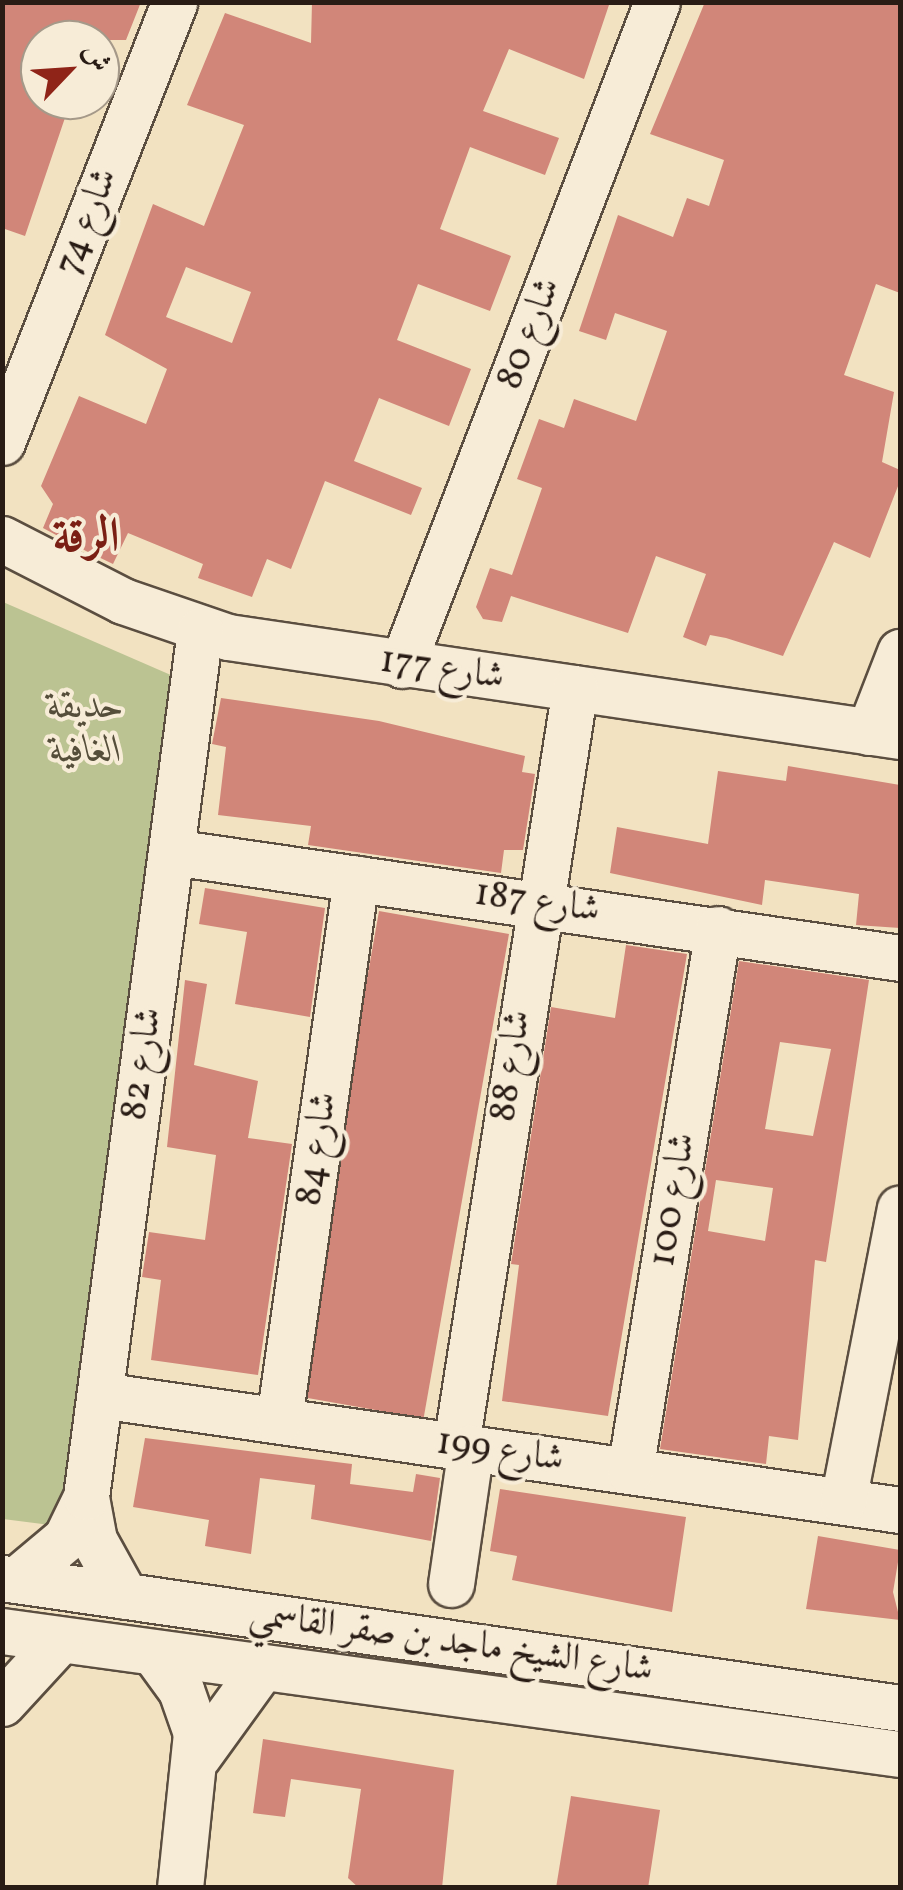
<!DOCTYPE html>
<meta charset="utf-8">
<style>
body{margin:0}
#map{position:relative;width:903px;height:1890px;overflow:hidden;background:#f2e2c1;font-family:Vollkorn,Amiri,serif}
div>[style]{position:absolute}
.green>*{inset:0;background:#bbc392}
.building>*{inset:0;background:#d18679;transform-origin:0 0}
.roads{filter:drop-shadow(2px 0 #5b4e40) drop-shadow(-2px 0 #5b4e40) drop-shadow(0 2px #5b4e40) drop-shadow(0 -2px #5b4e40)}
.minor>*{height:45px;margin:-22.5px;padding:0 22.5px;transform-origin:22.5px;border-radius:22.5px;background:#f7ecd7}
span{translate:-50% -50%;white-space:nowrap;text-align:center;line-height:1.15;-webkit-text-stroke:8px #f7ecd7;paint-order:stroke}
.street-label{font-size:38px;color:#291c15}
.park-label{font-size:38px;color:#554e3a;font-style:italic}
.district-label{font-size:48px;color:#7a1f14;font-weight:700}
.frame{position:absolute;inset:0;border:5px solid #291c15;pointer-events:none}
.north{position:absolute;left:20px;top:20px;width:100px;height:100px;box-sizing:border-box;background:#f7ecd7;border:2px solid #a59989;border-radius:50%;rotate:65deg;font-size:28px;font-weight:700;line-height:40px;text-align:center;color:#291c15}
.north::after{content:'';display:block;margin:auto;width:35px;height:45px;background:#8f2418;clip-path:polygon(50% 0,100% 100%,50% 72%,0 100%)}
</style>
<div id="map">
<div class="green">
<i style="clip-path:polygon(3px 602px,180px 679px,66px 1527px,3px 1519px)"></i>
</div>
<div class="building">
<i style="clip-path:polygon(2px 2px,141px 2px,126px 40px,40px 40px,40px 100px,71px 100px,25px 236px,2px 228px)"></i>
<i style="clip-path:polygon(evenodd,312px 2px,610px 2px,584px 79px,509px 49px,483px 111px,559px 138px,545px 175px,470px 147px,440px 229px,511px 256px,490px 311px,418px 284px,397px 340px,471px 369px,449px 426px,379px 398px,354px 461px,422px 488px,411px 515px,325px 481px,291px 569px,267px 559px,252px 597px,198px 578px,203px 564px,128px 533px,113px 564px,86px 551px,43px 528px,53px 504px,41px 486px,79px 396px,146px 424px,167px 369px,105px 335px,153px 204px,204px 226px,244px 125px,187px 105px,225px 13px,311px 43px,312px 2px,186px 267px,251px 292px,232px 343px,166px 317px,186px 267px)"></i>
<i style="clip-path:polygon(705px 2px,900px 2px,900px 293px,876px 284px,844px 375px,894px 392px,882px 462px,900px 470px,900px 481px,870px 558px,834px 542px,783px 656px,726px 638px,710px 635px,706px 646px,683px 637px,706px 574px,656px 556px,628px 633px,511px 596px,502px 622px,483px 619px,476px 607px,490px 568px,512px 575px,542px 488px,517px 479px,539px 419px,564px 428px,574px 399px,636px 421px,667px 331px,615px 313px,606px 340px,579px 331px,618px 215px,673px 237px,687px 198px,709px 206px,724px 160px,650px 134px)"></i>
<i style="clip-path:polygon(221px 698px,379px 721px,525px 756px,522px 772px,535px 774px,523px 850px,504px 850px,501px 873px,308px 845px,311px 826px,218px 815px,226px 747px,212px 744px)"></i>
<i style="clip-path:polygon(788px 766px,900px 785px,900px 928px,856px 925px,859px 894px,765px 880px,762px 905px,610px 873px,617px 827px,708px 844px,718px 771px,786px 781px)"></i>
<i style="clip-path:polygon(205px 888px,325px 908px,310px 1017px,235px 1004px,247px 932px,199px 924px)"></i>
<i style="left:379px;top:911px;width:132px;height:492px;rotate:10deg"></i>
<i style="clip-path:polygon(626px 945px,687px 954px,608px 1416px,502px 1401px,519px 1265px,511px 1264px,551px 1007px,615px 1018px)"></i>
<i style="clip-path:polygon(evenodd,739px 961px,869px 980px,826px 1262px,815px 1260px,798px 1440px,769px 1436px,766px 1464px,660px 1449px,739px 961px,780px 1042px,831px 1049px,813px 1136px,765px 1129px,780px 1042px,739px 961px,716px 1180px,773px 1188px,765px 1241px,708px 1231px,716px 1180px)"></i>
<i style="clip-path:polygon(185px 980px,207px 984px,194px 1065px,258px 1081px,248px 1138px,292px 1144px,258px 1375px,151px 1360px,161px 1280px,142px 1277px,149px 1232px,205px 1240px,216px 1155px,167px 1147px)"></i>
<i style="clip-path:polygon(145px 1438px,352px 1464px,350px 1484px,413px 1492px,416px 1474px,440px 1478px,431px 1541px,311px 1519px,315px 1485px,260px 1478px,251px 1554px,205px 1546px,209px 1520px,133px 1507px)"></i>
<i style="clip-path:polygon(500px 1489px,686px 1517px,672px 1612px,512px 1580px,517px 1556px,490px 1551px)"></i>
<i style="clip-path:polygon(818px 1536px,900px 1550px,893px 1592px,900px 1620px,806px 1609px)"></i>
<i style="clip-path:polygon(263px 1739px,454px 1770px,442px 1888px,359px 1888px,348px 1878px,361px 1789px,291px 1779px,285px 1817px,253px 1813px)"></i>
<i style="clip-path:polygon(571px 1796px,660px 1810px,648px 1888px,556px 1888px)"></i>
</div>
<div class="roads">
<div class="minor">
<i style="left:2px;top:442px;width:472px;rotate:-68.6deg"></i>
<i style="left:2px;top:539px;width:136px;rotate:27.1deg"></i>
<i style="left:123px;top:601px;width:111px;rotate:18.9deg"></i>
<i style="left:228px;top:637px;width:679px;rotate:8.38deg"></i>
<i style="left:402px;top:665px;width:710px;rotate:-68.96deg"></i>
<i style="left:869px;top:732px;width:86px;rotate:-68.8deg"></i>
<i style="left:172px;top:852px;width:736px;rotate:8.28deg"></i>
<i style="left:100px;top:1395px;width:808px;rotate:8.18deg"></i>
<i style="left:279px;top:1420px;width:547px;rotate:-81.91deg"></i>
<i style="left:456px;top:1445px;width:766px;rotate:-81.07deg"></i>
<i style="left:630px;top:1471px;width:549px;rotate:-80.78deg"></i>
<i style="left:86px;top:1497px;width:44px;rotate:79.5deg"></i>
<i style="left:94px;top:1540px;width:64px;rotate:61deg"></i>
<i style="left:843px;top:1501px;width:298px;rotate:-79deg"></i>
<i style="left:2px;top:1578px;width:907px;rotate:8.24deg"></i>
<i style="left:16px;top:1580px;width:65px;rotate:-40deg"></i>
<i style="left:66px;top:1538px;width:46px;rotate:-64deg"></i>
<i style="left:86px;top:1497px;width:874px;rotate:-82.51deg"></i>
<i style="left:451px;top:1584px;width:138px;rotate:-81.7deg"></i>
<i style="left:2px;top:1631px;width:906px;rotate:7.8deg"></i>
<i style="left:154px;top:1653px;width:46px;rotate:53.9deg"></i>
<i style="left:181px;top:1690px;width:46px;rotate:70.8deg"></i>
<i style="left:196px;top:1733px;width:156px;rotate:95.9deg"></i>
<i style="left:2px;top:1703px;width:86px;rotate:-47.4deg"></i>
<i style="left:198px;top:1756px;width:107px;rotate:-54.1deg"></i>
</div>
</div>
<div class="street-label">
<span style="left:88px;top:222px;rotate:-69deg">شارع 74</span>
<span style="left:530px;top:334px;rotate:-69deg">شارع 80</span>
<span style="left:442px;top:670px;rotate:8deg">شارع 177</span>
<span style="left:537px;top:903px;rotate:8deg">شارع 187</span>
<span style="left:143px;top:1064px;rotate:-82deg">شارع 82</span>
<span style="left:512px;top:1066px;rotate:-82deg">شارع 88</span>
<span style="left:318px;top:1149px;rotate:-82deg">شارع 84</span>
<span style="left:674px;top:1200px;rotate:-81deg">شارع 100</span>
<span style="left:500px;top:1452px;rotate:8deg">شارع 199</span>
<span style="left:451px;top:1643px;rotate:8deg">شارع الشيخ ماجد بن صقر القاسمي</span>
</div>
<div class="park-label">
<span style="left:86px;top:730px">حديقة<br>الغافية</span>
</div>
<div class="district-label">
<span style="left:86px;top:539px">الرقة</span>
</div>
<div class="frame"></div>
<div class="north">ش</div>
</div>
